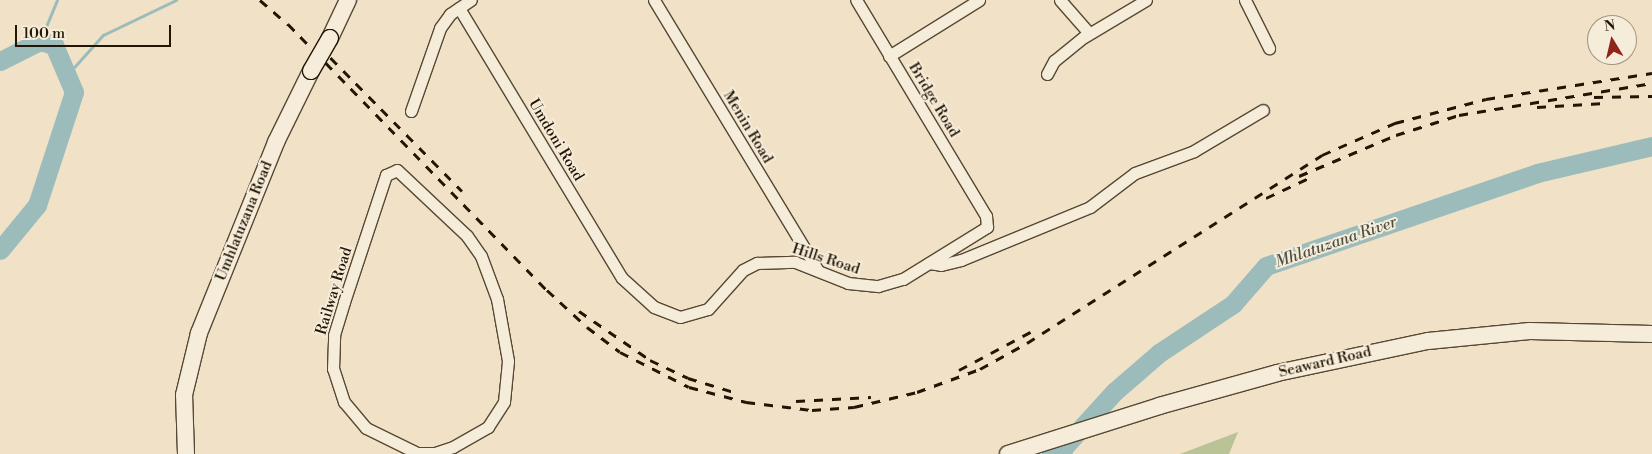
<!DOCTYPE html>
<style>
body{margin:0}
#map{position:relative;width:1652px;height:454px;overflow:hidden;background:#f1e1c6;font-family:"Libre Bodoni",serif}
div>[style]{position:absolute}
.green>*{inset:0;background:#bac395}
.stream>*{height:3px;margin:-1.5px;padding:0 1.5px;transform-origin:1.5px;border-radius:1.5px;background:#9bbcba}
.river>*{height:19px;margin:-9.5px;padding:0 9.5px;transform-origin:9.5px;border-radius:9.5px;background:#9bbcba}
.roads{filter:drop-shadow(1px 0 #564834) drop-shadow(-1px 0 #564834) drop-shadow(0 1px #564834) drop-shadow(0 -1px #564834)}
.street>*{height:11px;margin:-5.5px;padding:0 5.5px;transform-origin:5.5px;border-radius:5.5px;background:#f6ecda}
.secondary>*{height:16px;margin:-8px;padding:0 8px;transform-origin:8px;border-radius:8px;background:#f6ecda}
.rail>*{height:3px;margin-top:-1.5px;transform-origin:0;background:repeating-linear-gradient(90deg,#221504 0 9px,transparent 0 18px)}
.bridges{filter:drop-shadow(1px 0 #221504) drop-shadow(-1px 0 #221504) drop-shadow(0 1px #221504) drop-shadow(0 -1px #221504)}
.secondary-bridge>*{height:16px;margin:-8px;padding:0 8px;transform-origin:8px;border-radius:8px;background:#f6ecda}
span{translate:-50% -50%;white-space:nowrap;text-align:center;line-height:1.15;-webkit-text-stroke:4px #f6ecda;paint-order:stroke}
.street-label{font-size:15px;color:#221504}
.water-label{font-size:16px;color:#4c4f44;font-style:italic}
.north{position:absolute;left:1587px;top:15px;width:50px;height:50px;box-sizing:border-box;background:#f6ecda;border:1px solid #a19684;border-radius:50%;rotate:351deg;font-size:14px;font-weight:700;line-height:20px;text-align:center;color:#221504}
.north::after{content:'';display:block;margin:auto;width:18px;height:22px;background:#8f2418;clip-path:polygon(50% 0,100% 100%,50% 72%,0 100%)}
.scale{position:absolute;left:15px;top:25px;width:156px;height:22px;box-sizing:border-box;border:2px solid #221504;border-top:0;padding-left:6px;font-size:15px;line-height:18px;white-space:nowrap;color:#221504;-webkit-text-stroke:4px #f6ecda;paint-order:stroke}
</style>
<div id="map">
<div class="green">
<i style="clip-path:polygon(1238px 432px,1229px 454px,1180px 454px)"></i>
</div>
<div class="stream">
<i style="left:40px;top:41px;width:44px;rotate:-67.5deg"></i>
<i style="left:67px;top:75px;width:54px;rotate:-48deg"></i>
<i style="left:103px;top:35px;width:81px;rotate:-25.6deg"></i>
<i style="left:1064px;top:447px;width:10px;rotate:45deg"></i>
</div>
<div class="river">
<i style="left:0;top:61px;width:45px;rotate:-26.6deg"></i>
<i style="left:40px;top:41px;width:15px;rotate:16deg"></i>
<i style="left:54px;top:45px;width:51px;rotate:66.9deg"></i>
<i style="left:74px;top:92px;width:119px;rotate:108.1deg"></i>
<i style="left:37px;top:205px;width:58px;rotate:129.4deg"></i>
<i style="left:1051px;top:454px;width:15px;rotate:-28deg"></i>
<i style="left:1064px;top:447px;width:74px;rotate:-47.7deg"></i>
<i style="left:1114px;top:392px;width:60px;rotate:-40.9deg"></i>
<i style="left:1159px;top:353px;width:89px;rotate:-33.5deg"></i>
<i style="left:1233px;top:304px;width:50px;rotate:-49deg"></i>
<i style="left:1266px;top:266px;width:287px;rotate:-18.9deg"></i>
<i style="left:1537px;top:173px;width:118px;rotate:-13.2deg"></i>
</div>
<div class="roads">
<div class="street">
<i style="left:654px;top:0;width:315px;rotate:58.8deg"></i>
<i style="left:1060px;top:0;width:44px;rotate:48.7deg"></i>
<i style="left:1245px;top:0;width:54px;rotate:63.4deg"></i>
<i style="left:459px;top:8px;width:315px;rotate:58.9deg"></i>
<i style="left:622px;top:278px;width:43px;rotate:42.2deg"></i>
<i style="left:654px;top:307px;width:28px;rotate:21deg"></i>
<i style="left:680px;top:317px;width:29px;rotate:-16deg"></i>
<i style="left:708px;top:309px;width:52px;rotate:-48.1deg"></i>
<i style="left:743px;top:270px;width:16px;rotate:-27deg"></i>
<i style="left:757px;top:263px;width:38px;rotate:-2deg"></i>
<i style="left:795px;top:262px;width:57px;rotate:21.6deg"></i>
<i style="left:848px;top:283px;width:30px;rotate:6deg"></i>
<i style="left:878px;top:286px;width:26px;rotate:-16deg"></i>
<i style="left:903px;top:279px;width:99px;rotate:-31.8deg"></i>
<i style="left:987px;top:227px;width:11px;rotate:-95deg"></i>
<i style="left:986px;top:216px;width:252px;rotate:-121deg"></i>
<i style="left:889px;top:56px;width:106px;rotate:-31.9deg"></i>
<i style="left:1047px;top:74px;width:15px;rotate:-62deg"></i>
<i style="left:1054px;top:61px;width:38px;rotate:-39deg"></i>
<i style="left:1084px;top:37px;width:72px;rotate:-30.8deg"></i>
<i style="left:411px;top:111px;width:88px;rotate:-70.7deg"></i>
<i style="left:440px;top:28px;width:17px;rotate:-54deg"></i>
<i style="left:450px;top:14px;width:25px;rotate:-34deg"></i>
<i style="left:397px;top:170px;width:96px;rotate:43.3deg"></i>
<i style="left:467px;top:236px;width:24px;rotate:55deg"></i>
<i style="left:481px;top:256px;width:46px;rotate:69.6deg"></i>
<i style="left:497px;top:299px;width:63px;rotate:79.9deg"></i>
<i style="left:508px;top:361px;width:41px;rotate:95.6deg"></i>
<i style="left:504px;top:402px;width:30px;rotate:123deg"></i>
<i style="left:488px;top:427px;width:40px;rotate:150.3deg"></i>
<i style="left:453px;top:447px;width:19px;rotate:162deg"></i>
<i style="left:435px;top:453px;width:18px;rotate:180deg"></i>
<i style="left:417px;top:453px;width:57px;rotate:-153.9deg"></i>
<i style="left:366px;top:428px;width:34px;rotate:-130deg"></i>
<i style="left:344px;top:402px;width:35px;rotate:-108deg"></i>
<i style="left:333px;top:369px;width:34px;rotate:-88deg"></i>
<i style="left:334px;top:335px;width:34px;rotate:-73deg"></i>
<i style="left:344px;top:302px;width:134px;rotate:-71.7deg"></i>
<i style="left:386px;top:175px;width:12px;rotate:-24deg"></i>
<i style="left:929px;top:263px;width:12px;rotate:9deg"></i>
<i style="left:941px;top:265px;width:21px;rotate:-14deg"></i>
<i style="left:961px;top:260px;width:139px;rotate:-22.3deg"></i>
<i style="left:1090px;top:207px;width:56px;rotate:-37.1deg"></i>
<i style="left:1135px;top:173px;width:63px;rotate:-20.4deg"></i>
<i style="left:1194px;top:151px;width:80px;rotate:-30.7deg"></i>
</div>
<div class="secondary">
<i style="left:330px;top:38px;width:42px;rotate:-64.7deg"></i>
<i style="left:186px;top:454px;width:59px;rotate:-91.9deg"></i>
<i style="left:184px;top:395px;width:64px;rotate:-76.4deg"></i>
<i style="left:199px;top:333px;width:206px;rotate:-68deg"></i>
<i style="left:276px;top:142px;width:79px;rotate:-63.8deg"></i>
<i style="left:1008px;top:454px;width:158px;rotate:-17.6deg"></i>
<i style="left:1159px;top:406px;width:123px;rotate:-15.6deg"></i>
<i style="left:1277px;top:373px;width:154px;rotate:-12deg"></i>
<i style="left:1428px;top:341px;width:102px;rotate:-5.6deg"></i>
<i style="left:1530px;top:331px;width:122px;rotate:1.4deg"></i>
</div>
</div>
<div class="rail">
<i style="left:260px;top:0;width:37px;rotate:41deg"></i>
<i style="left:288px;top:24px;width:371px;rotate:45.8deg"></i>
<i style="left:547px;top:290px;width:54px;rotate:42.8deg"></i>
<i style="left:587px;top:327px;width:41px;rotate:37.1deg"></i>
<i style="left:620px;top:352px;width:77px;rotate:26.9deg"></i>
<i style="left:689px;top:387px;width:59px;rotate:14.7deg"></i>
<i style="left:746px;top:402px;width:66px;rotate:6.9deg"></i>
<i style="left:812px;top:410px;width:42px;rotate:-4.1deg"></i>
<i style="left:854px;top:407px;width:65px;rotate:-13.4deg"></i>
<i style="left:917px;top:392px;width:67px;rotate:-20.1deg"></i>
<i style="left:980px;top:369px;width:54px;rotate:-29deg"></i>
<i style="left:1027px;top:343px;width:350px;rotate:-32.5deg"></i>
<i style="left:1322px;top:155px;width:80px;rotate:-23.7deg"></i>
<i style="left:1395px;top:123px;width:94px;rotate:-14.8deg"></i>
<i style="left:1486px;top:99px;width:168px;rotate:-8.9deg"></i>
<i style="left:318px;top:45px;width:205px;rotate:45.4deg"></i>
<i style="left:1594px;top:97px;width:58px;rotate:-1deg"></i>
<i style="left:1537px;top:107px;width:68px;rotate:-3.4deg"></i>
<i style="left:1299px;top:176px;width:105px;rotate:-22.9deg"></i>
<i style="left:1396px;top:135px;width:66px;rotate:-17.6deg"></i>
<i style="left:1459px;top:115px;width:196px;rotate:-9.4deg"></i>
<i style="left:1266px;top:198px;width:47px;rotate:-24.9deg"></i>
<i style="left:579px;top:311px;width:86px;rotate:34.6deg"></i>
<i style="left:650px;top:360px;width:42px;rotate:25.3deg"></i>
<i style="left:688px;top:378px;width:51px;rotate:17deg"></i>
<i style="left:959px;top:370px;width:87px;rotate:-28deg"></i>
<i style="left:796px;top:401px;width:75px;rotate:-3.1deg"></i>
</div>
<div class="bridges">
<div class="secondary-bridge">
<i style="left:311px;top:71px;width:38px;rotate:-60deg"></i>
</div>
</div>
<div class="street-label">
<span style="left:934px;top:100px;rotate:59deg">Bridge Road</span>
<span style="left:748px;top:127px;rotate:59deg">Menin Road</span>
<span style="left:556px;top:140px;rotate:59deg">Umdoni Road</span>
<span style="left:244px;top:221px;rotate:-68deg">Umhlatuzana Road</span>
<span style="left:826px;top:259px;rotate:18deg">Hills Road</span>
<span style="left:334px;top:291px;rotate:-73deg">Railway Road</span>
<span style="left:1325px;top:362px;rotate:-13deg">Seaward Road</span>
</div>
<div class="water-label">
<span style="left:1336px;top:242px;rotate:-19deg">Mhlatuzana River</span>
</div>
<div class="north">N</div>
<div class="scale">100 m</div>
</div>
